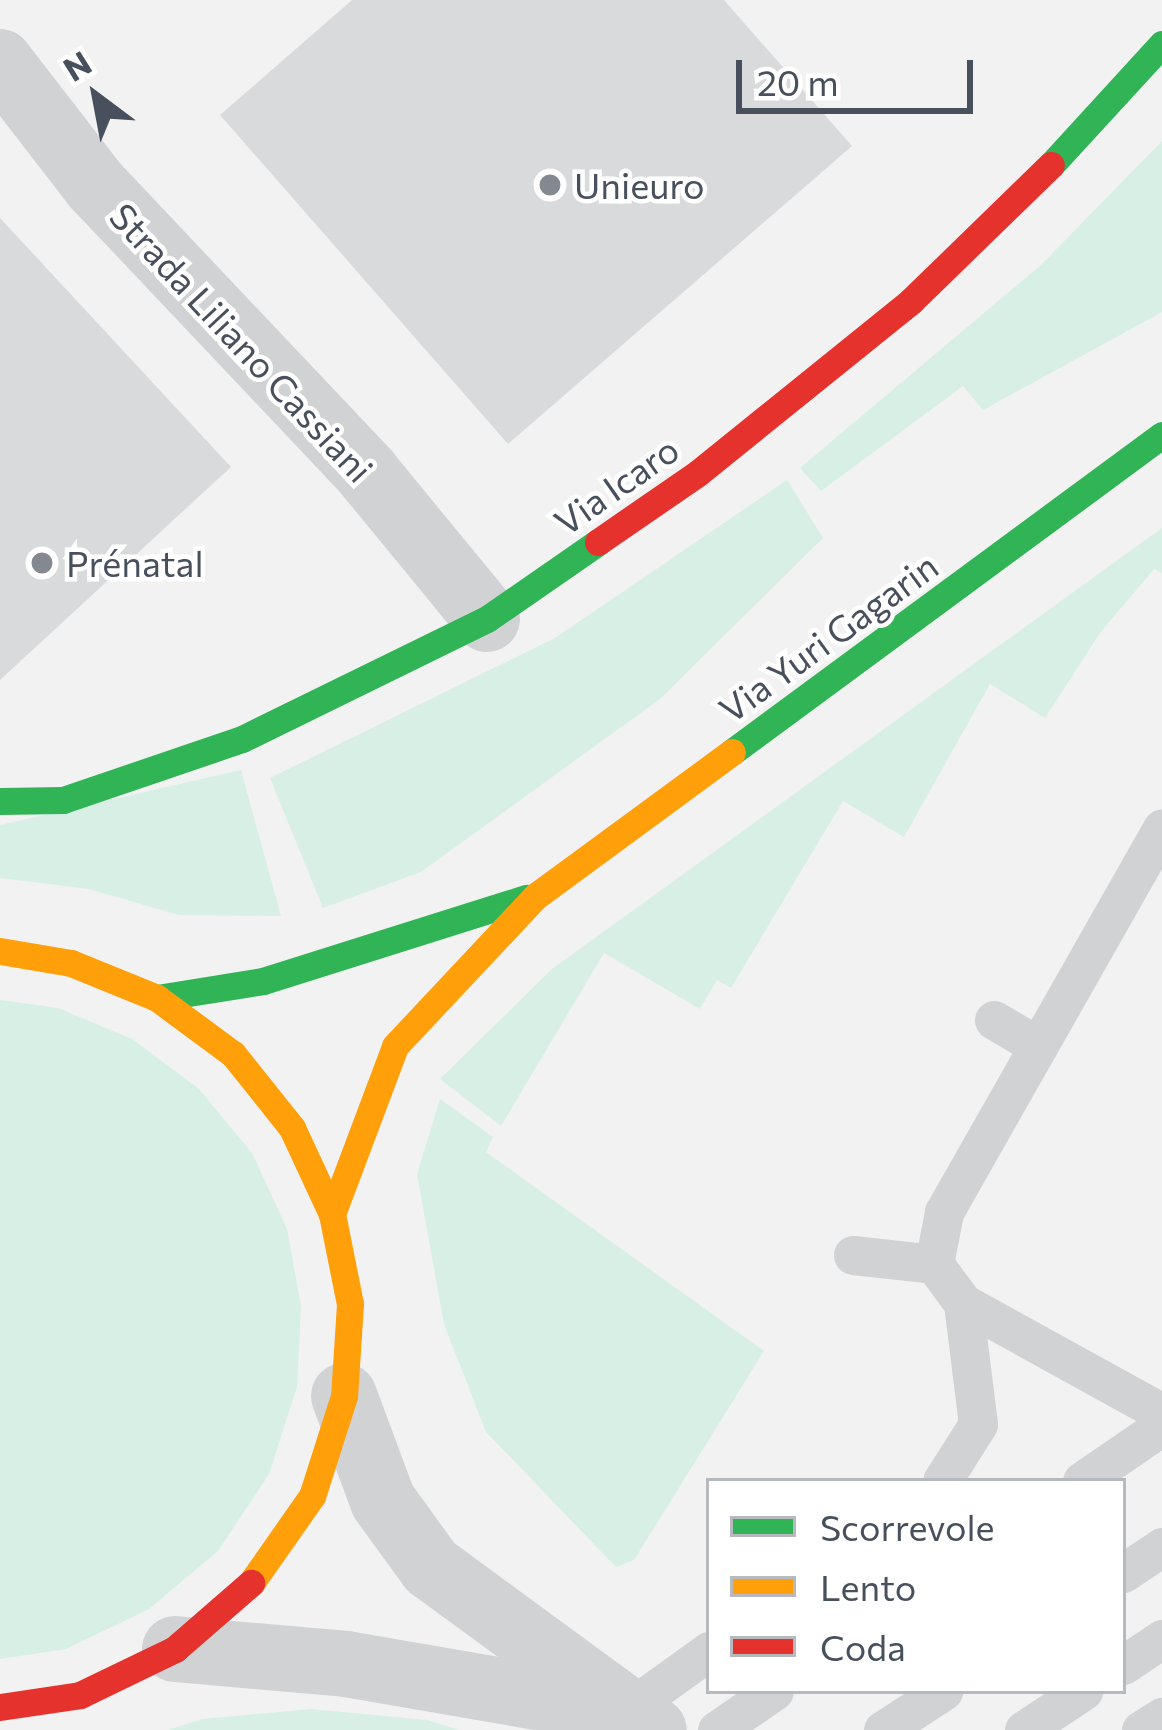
<!DOCTYPE html>
<meta charset="utf-8">
<style>
body{margin:0}
#map{position:relative;width:1162px;height:1730px;overflow:hidden;background:#f2f2f2;font-family:Commissioner,sans-serif}
div>[style]{position:absolute}
.green>*{inset:0;background:#d8efe5}
.building>*{inset:0;background:#d9dadc}
.lane>*{height:39px;margin:-19.5px;padding:0 19.5px;transform-origin:19.5px;border-radius:19.5px;background:#d0d2d4}
.street>*{height:66px;margin:-33px;padding:0 33px;transform-origin:33px;border-radius:33px;background:#d0d2d4}
.fast>*{height:27px;margin:-13.5px;padding:0 13.5px;transform-origin:13.5px;border-radius:13.5px;background:#30b455}
.slow>*{height:27px;margin:-13.5px;padding:0 13.5px;transform-origin:13.5px;border-radius:13.5px;background:#ff9f0a}
.jam>*{height:27px;margin:-13.5px;padding:0 13.5px;transform-origin:13.5px;border-radius:13.5px;background:#e5322d}
.dots>*{width:33px;height:33px;translate:-50% -50%;box-sizing:border-box;border:6px solid #fff;border-radius:50%}
span{translate:-50% -50%;white-space:nowrap;text-align:center;line-height:1.15;-webkit-text-stroke:9px #fff;paint-order:stroke}
.poi-label{font-size:36px;color:#49505d}
.left{translate:0 -50%;text-align:left}
.street-label{font-size:36px;color:#49505d}
.legend{position:absolute;left:706px;top:1478px;width:420px;height:216px;box-sizing:border-box;background:#fff;border:3px solid #b6b9be;margin:0;padding:15px 21px;list-style:none;font-size:36px;color:#49505d}
.legend li{display:flex;align-items:center;gap:24px;height:60px}
.legend b{width:60px;border:3px solid #b6b9be}
.north{position:absolute;left:36px;top:36px;width:120px;height:120px;-webkit-text-stroke:9px #fff;paint-order:stroke;rotate:328deg;font-size:33px;font-weight:700;line-height:48px;text-align:center;color:#49505d}
.north::after{content:'';display:block;margin:auto;width:42px;height:54px;background:#49505d;clip-path:polygon(50% 0,100% 100%,50% 72%,0 100%)}
.scale{position:absolute;left:736px;top:60px;width:237px;height:54px;box-sizing:border-box;border:6px solid #49505d;border-top:0;padding-left:15px;font-size:36px;line-height:42px;white-space:nowrap;color:#49505d;-webkit-text-stroke:9px #fff;paint-order:stroke}
</style>
<div id="map">
<div class="green">
<i style="clip-path:polygon(1162px 141px,1162px 312px,983px 410px,963px 386px,821px 491px,800px 468px,1041px 265px)"></i>
<i style="clip-path:polygon(787px 480px,823px 538px,660px 699px,421px 872px,323px 908px,270px 778px,555px 638px)"></i>
<i style="clip-path:polygon(1162px 528px,1162px 573px,1154px 569px,1100px 633px,1045px 718px,990px 684px,904px 837px,843px 801px,731px 988px,717px 980px,700px 1009px,604px 953px,501px 1126px,440px 1079px,552px 969px)"></i>
<i style="clip-path:polygon(241px 770px,281px 916px,179px 915px,89px 889px,0 878px,0 825px)"></i>
<i style="clip-path:polygon(0 1000px,58px 1008px,132px 1039px,199px 1089px,252px 1153px,287px 1229px,301px 1306px,297px 1387px,269px 1474px,218px 1551px,149px 1609px,66px 1649px,0 1659px)"></i>
<i style="clip-path:polygon(440px 1099px,493px 1137px,486px 1152px,764px 1351px,634px 1560px,616px 1567px,486px 1432px,444px 1324px,417px 1174px)"></i>
<i style="clip-path:polygon(311px 1709px,427px 1720px,459px 1730px,168px 1730px,203px 1719px)"></i>
</div>
<div class="building">
<i style="clip-path:polygon(352px 0,724px 0,852px 146px,508px 444px,220px 115px)"></i>
<i style="clip-path:polygon(0 218px,231px 467px,0 680px)"></i>
</div>
<div class="lane">
<i style="left:994px;top:1020px;width:51px;rotate:30.6deg"></i>
<i style="left:853px;top:1255px;width:81px;rotate:6.3deg"></i>
<i style="left:963px;top:1303px;width:227px;rotate:28.9deg"></i>
<i style="left:942px;top:1481px;width:67px;rotate:-57.7deg"></i>
<i style="left:978px;top:1424px;width:122px;rotate:-97.1deg"></i>
<i style="left:963px;top:1303px;width:49px;rotate:-126.6deg"></i>
<i style="left:934px;top:1264px;width:53px;rotate:-79.1deg"></i>
<i style="left:944px;top:1212px;width:441px;rotate:-60.4deg"></i>
<i style="left:1082px;top:1481px;width:97px;rotate:-34.5deg"></i>
<i style="left:1123px;top:1573px;width:47px;rotate:-33.7deg"></i>
<i style="left:1123px;top:1665px;width:47px;rotate:-33.7deg"></i>
<i style="left:624px;top:1712px;width:105px;rotate:-35.7deg"></i>
<i style="left:717px;top:1730px;width:69px;rotate:-34.4deg"></i>
<i style="left:883px;top:1730px;width:72px;rotate:-33deg"></i>
<i style="left:1024px;top:1730px;width:71px;rotate:-33.5deg"></i>
<i style="left:1141px;top:1730px;width:25px;rotate:-32deg"></i>
</div>
<div class="street">
<i style="left:0;top:62px;width:157px;rotate:52.3deg"></i>
<i style="left:96px;top:186px;width:395px;rotate:46.6deg"></i>
<i style="left:367px;top:473px;width:189px;rotate:50.6deg"></i>
<i style="left:344px;top:1396px;width:112px;rotate:69.6deg"></i>
<i style="left:383px;top:1501px;width:82px;rotate:54deg"></i>
<i style="left:431px;top:1567px;width:276px;rotate:36.2deg"></i>
<i style="left:175px;top:1649px;width:172px;rotate:5deg"></i>
<i style="left:346px;top:1664px;width:269px;rotate:9.8deg"></i>
</div>
<div class="fast">
<i style="left:1051px;top:165px;width:164px;rotate:-47.5deg"></i>
<i style="left:732px;top:752px;width:534px;rotate:-36.4deg"></i>
<i style="left:0;top:801px;width:63px;rotate:-0.9deg"></i>
<i style="left:63px;top:800px;width:189px;rotate:-18.8deg"></i>
<i style="left:242px;top:739px;width:273px;rotate:-26.1deg"></i>
<i style="left:487px;top:619px;width:135px;rotate:-34.7deg"></i>
<i style="left:157px;top:998px;width:107px;rotate:-9.1deg"></i>
<i style="left:263px;top:981px;width:277px;rotate:-17.5deg"></i>
</div>
<div class="slow">
<i style="left:0;top:951px;width:72px;rotate:9.6deg"></i>
<i style="left:71px;top:963px;width:93px;rotate:22.1deg"></i>
<i style="left:157px;top:998px;width:94px;rotate:36.4deg"></i>
<i style="left:233px;top:1054px;width:95px;rotate:51.4deg"></i>
<i style="left:292px;top:1128px;width:95px;rotate:65.1deg"></i>
<i style="left:332px;top:1214px;width:92px;rotate:78.7deg"></i>
<i style="left:350px;top:1304px;width:92px;rotate:93.7deg"></i>
<i style="left:344px;top:1396px;width:105px;rotate:107.7deg"></i>
<i style="left:312px;top:1496px;width:106px;rotate:125deg"></i>
<i style="left:332px;top:1214px;width:179px;rotate:-69.4deg"></i>
<i style="left:395px;top:1046px;width:206px;rotate:-46.8deg"></i>
<i style="left:536px;top:896px;width:243px;rotate:-36.3deg"></i>
</div>
<div class="jam">
<i style="left:598px;top:542px;width:121px;rotate:-34.6deg"></i>
<i style="left:698px;top:473px;width:274px;rotate:-38.9deg"></i>
<i style="left:911px;top:301px;width:195px;rotate:-44.2deg"></i>
<i style="left:0;top:1707px;width:81px;rotate:-8.5deg"></i>
<i style="left:80px;top:1695px;width:106px;rotate:-25.8deg"></i>
<i style="left:175px;top:1649px;width:101px;rotate:-41deg"></i>
</div>
<div class="dots">
<i style="left:550px;top:185px;background:#848991"></i>
<i style="left:42px;top:563px;background:#848991"></i>
</div>
<div class="poi-label">
<span class="left" style="left:574px;top:185px">Unieuro</span>
<span class="left" style="left:66px;top:563px">Prénatal</span>
</div>
<div class="street-label">
<span style="left:242px;top:342px;rotate:47deg">Strada Liliano Cassiani</span>
<span style="left:616px;top:485px;rotate:-35deg">Via Icaro</span>
<span style="left:828px;top:637px;rotate:-36deg">Via Yuri Gagarin</span>
</div>
<ul class="legend">
<li><b style="height:15px;background:#30b455"></b>Scorrevole</li>
<li><b style="height:15px;background:#ff9f0a"></b>Lento</li>
<li><b style="height:15px;background:#e5322d"></b>Coda</li>
</ul>
<div class="north">N</div>
<div class="scale">20 m</div>
</div>
